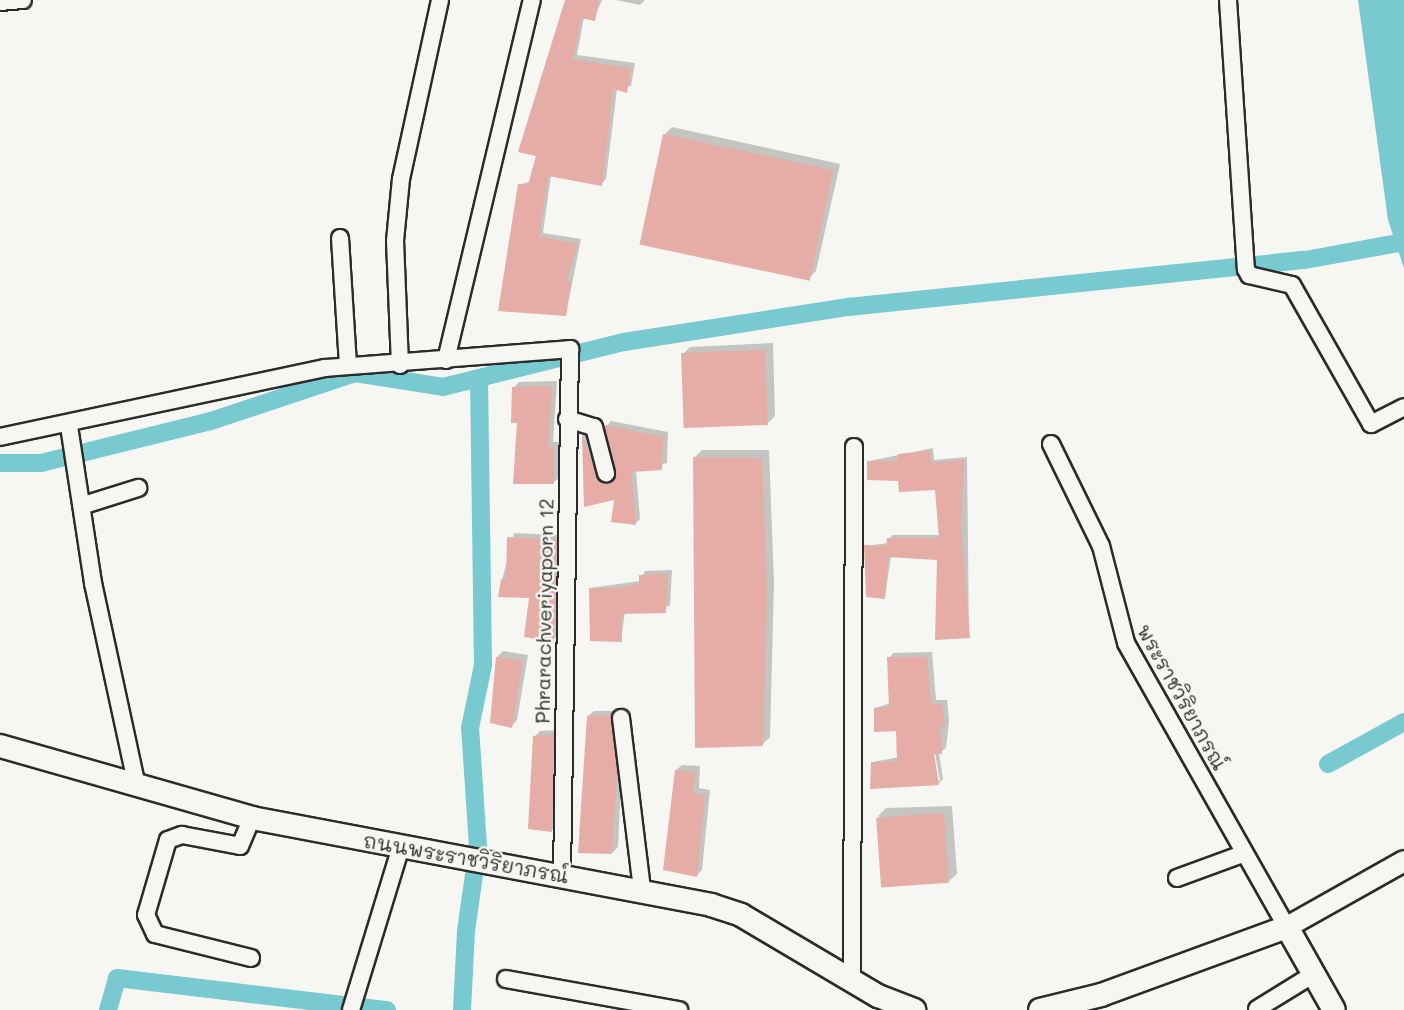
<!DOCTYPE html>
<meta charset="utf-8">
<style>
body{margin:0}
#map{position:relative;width:1404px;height:1010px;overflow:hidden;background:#f6f6f2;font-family:Mali,"Playpen Sans Thai",sans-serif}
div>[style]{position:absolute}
.water>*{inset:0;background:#78c9d0}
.shadow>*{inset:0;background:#0003}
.canal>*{height:18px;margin:-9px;padding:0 9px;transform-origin:9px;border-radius:9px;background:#78c9d0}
.building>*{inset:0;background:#e6aca6;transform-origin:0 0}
.roads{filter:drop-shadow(2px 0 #2b2b2b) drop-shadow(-2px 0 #2b2b2b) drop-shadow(0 2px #2b2b2b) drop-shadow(0 -2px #2b2b2b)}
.minor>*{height:16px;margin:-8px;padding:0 8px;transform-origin:8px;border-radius:8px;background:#f6f6f2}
.tertiary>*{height:20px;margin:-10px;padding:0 10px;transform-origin:10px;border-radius:10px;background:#f6f6f2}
.secondary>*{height:22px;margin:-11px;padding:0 11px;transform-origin:11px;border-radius:11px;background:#f6f6f2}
span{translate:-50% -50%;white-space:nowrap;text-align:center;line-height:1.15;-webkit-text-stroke:5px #f6f6f2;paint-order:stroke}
.street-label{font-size:20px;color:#2b2b2b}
</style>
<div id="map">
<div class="water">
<i style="clip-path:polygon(1358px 0,1404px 0,1404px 268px,1388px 220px)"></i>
</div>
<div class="shadow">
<i style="clip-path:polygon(567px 0,602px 0,594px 19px,584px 17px,577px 55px,635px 63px,631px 86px,617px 89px,606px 179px,601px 184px,551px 175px,543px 233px,581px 239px,566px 314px,519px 185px,531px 181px,538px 155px,520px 150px)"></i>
<i style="clip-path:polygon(616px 0,645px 0,640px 5px)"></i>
<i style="clip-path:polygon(672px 127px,840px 164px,816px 271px,808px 279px,664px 135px)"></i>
<i style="clip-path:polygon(773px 343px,775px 416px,767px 424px,682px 355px,690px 347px)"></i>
<i style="clip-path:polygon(557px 381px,553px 442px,560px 442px,560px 477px,554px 482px,519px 422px,513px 388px,519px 382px)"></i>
<i style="clip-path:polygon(611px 421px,668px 432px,667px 463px,636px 470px,640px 519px,635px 524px,616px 498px,585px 505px,583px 435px,587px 431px,609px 479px,617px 474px,606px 426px)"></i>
<i style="clip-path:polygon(933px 448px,934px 460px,967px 457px,969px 636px,938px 558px,891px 556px,885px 597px,866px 546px,888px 543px,892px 535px,940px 535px,937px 488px,900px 479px,869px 461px)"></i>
<i style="clip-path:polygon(702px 450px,769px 450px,774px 583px,770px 737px,762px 745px,694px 458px)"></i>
<i style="clip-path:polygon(514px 533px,561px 535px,558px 635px,553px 640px,531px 596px,502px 580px)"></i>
<i style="clip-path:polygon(672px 570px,670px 606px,625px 612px,621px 640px,590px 588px,640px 581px,645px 571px)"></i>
<i style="clip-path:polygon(503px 651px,528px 655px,517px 720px,512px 726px,491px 722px,497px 657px)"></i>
<i style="clip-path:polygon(evenodd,932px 652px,936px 700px,947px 700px,949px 721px,946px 748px,939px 753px,943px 779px,938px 784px,873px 762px,899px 757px,897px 730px,876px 708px,890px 703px,889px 658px,893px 653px,932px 652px,931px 747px,934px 747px,940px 781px,937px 781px,931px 747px)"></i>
<i style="clip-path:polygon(594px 711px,616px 711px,622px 764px,618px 847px,612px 853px,588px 716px)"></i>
<i style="clip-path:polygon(559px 730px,557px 824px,552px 830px,535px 736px,540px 731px)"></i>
<i style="clip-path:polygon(682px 765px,700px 766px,699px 788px,710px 790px,702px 870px,697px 875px,676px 770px)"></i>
<i style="clip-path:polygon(952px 806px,957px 874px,949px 881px,878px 816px,886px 808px)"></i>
</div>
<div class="canal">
<i style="left:0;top:463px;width:41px"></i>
<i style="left:41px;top:463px;width:175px;rotate:-13.9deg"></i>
<i style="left:211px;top:421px;width:152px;rotate:-18.4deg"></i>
<i style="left:355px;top:373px;width:89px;rotate:9deg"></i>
<i style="left:443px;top:387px;width:187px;rotate:-14deg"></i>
<i style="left:624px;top:342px;width:227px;rotate:-8.9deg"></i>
<i style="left:848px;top:307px;width:459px;rotate:-5.9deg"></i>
<i style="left:1305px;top:260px;width:101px;rotate:-10.3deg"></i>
<i style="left:1328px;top:764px;width:87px;rotate:-28.9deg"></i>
<i style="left:108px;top:1010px;width:33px;rotate:-74deg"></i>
<i style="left:117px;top:978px;width:272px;rotate:6.8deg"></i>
<i style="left:462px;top:1010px;width:79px;rotate:-87.1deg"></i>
<i style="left:466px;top:931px;width:85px;rotate:-81.9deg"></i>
<i style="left:478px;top:847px;width:119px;rotate:-93.8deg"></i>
<i style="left:470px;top:728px;width:64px;rotate:-78.3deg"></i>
<i style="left:483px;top:665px;width:287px;rotate:-90.8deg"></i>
</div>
<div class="building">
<i style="clip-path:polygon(565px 0,599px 0,595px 21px,581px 18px,573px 60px,631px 68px,627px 93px,613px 89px,602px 186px,548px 176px,539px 237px,578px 244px,566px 281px,571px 282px,566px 316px,498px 311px,518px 184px,528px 185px,536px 156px,518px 152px)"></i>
<i style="left:663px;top:134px;width:174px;height:113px;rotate:12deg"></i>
<i style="left:765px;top:350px;width:75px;height:84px;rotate:88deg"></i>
<i style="clip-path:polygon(552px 386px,548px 447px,554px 447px,554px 484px,513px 484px,517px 423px,511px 423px,512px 387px)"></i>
<i style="clip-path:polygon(604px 425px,663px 437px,662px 470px,631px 472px,636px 525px,611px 522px,614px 500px,584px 507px,582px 434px,598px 480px,608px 483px,616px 475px)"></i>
<i style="clip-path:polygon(930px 451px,931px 463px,964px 460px,961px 526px,970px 638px,935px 640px,937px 560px,888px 557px,885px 599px,866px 597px,864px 545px,886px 546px,887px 538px,939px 538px,935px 490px,899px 492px,898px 481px,867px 480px,867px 461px,898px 461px,898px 454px)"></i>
<i style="clip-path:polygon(693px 457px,762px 458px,767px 592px,763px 746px,695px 748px)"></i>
<i style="clip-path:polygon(507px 537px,557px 540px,554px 642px,524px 637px,529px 598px,498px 597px,501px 579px,506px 579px)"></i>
<i style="clip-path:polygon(668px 574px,666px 613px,621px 614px,622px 642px,590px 641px,589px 588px,622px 588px,639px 584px,639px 575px)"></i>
<i style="clip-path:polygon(496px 657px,523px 661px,512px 728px,490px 723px)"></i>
<i style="clip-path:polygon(887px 657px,927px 657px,931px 704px,942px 704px,945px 727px,940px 727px,942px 754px,934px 754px,939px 785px,870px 789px,871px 762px,897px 761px,896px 731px,874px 732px,874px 708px,889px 707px)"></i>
<i style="clip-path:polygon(587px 716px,611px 716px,617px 770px,612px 854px,578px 853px)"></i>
<i style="clip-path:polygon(554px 735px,552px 832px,528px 829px,533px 736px)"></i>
<i style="clip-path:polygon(675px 770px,695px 772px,693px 794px,705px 795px,697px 877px,663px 870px)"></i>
<i style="left:944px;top:813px;width:70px;height:68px;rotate:86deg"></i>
</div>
<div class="roads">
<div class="minor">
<i style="left:1228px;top:0;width:270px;rotate:86.2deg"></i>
<i style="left:1246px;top:269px;width:7px;rotate:63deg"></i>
<i style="left:1249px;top:275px;width:44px;rotate:13.1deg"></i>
<i style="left:1292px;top:285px;width:160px;rotate:60.4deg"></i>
<i style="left:1371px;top:424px;width:37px;rotate:-27deg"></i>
<i style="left:0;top:2px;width:23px;rotate:-5deg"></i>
<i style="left:340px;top:238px;width:128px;rotate:86.4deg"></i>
<i style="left:446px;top:360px;width:370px;rotate:-76.6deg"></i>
<i style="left:400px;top:365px;width:124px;rotate:-92.3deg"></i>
<i style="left:395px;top:241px;width:62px;rotate:-84.5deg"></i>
<i style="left:401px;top:179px;width:183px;rotate:-77.7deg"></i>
<i style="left:567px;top:419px;width:28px;rotate:17deg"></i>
<i style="left:594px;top:427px;width:48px;rotate:75.4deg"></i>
<i style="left:69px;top:426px;width:159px;rotate:81.3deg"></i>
<i style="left:93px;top:583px;width:208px;rotate:77.8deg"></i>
<i style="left:0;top:437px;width:332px;rotate:-12deg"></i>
<i style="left:325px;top:368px;width:246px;rotate:-4.4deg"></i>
<i style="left:570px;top:349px;width:525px;rotate:90.87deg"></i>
<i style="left:1051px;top:444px;width:114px;rotate:63.9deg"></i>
<i style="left:1101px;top:546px;width:100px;rotate:75.5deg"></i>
<i style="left:1126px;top:643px;width:326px;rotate:60.5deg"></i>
<i style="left:84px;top:505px;width:57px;rotate:-17.5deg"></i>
<i style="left:621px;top:718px;width:171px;rotate:83deg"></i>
<i style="left:1177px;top:878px;width:72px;rotate:-20.2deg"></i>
<i style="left:251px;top:958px;width:99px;rotate:-166deg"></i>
<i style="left:155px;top:934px;width:21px;rotate:-115deg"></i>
<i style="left:146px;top:915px;width:78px;rotate:-73.7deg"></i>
<i style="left:168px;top:840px;width:15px;rotate:-20deg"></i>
<i style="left:182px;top:835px;width:59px;rotate:10.7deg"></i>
<i style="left:240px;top:846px;width:30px;rotate:-67deg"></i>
<i style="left:506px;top:979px;width:176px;rotate:10.2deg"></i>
<i style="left:852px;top:982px;width:535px;rotate:-89.79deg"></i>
<i style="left:1257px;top:1009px;width:67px;rotate:-31.6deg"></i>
<i style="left:351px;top:1010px;width:171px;rotate:-73deg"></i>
</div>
<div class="tertiary">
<i style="left:1287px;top:927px;width:134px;rotate:-29.4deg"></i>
</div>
<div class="secondary">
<i style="left:0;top:746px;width:262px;rotate:15.9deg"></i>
<i style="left:252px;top:818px;width:467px;rotate:10.7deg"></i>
<i style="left:711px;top:905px;width:32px;rotate:18deg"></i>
<i style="left:741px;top:915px;width:159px;rotate:30.6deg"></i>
<i style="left:878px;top:996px;width:39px;rotate:21deg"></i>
<i style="left:1040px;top:1010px;width:63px;rotate:-13.8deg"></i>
<i style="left:1101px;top:995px;width:198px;rotate:-20.1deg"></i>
<i style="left:1287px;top:927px;width:95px;rotate:60.5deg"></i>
</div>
</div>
<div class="street-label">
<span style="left:544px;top:611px;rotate:-89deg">Phrarachveriyaporn 12</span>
<span style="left:1182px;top:697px;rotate:61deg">พระราชวิริยาภรณ์</span>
<span style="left:466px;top:858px;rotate:10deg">ถนนพระราชวิริยาภรณ์</span>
</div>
</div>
